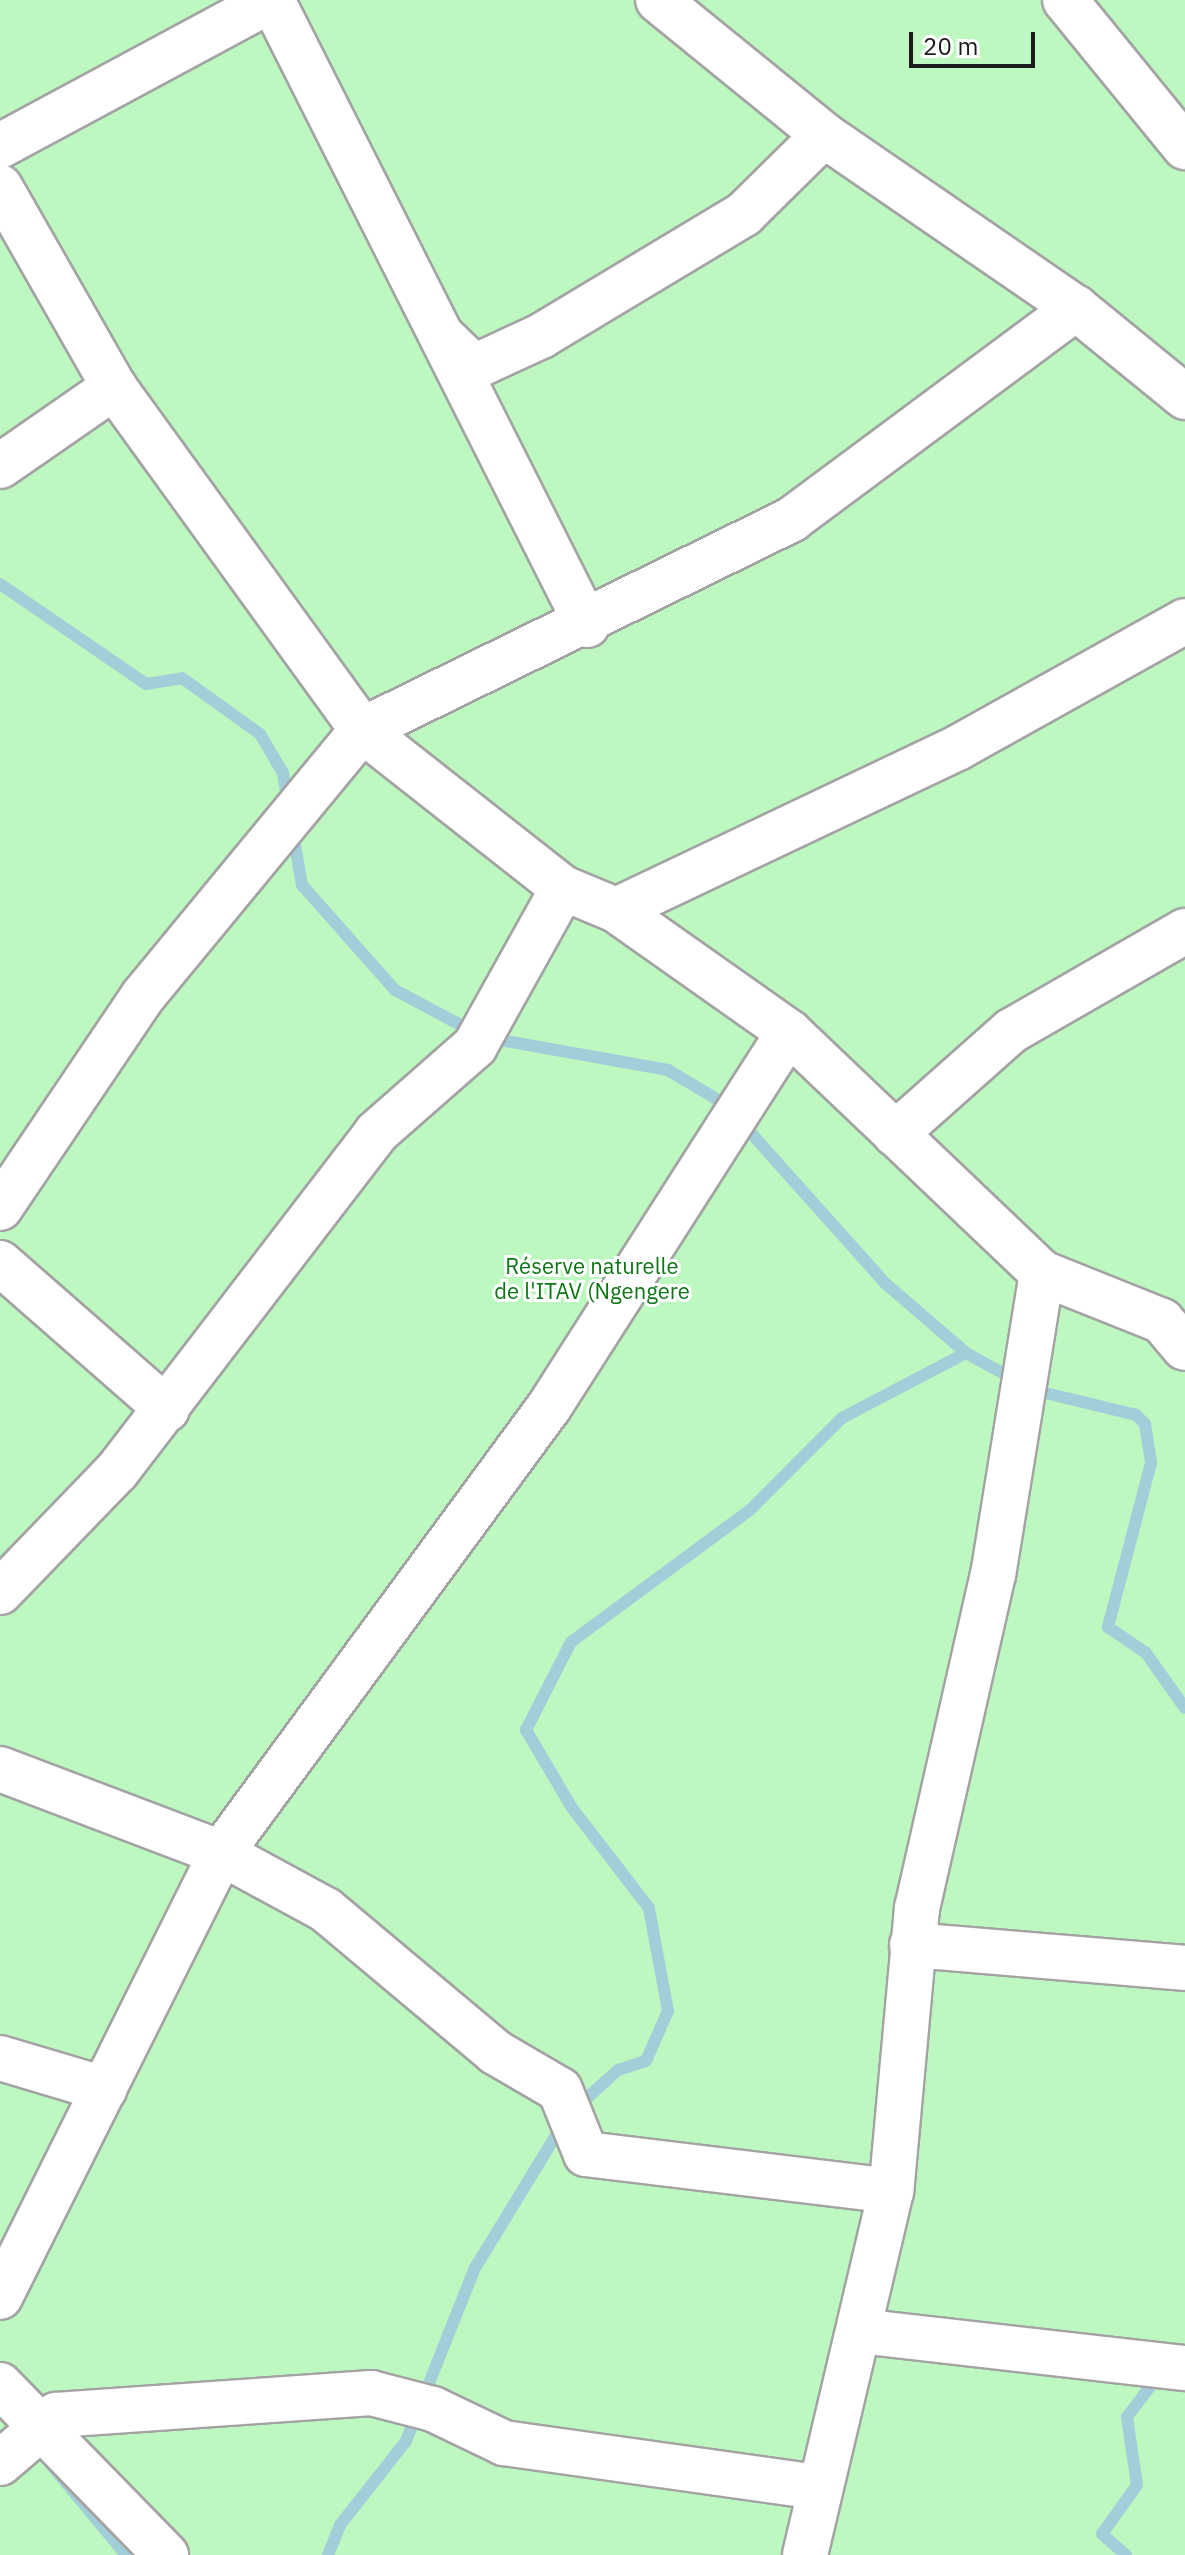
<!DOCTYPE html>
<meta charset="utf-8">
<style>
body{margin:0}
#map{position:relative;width:1185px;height:2555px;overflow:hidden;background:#ede9e1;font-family:"IBM Plex Sans",sans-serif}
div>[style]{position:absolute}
.park>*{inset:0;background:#bdf8c1;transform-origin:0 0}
.stream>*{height:12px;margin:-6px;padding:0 6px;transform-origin:6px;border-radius:6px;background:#a2ceda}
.roads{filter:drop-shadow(2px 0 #a3a3a3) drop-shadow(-2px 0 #a3a3a3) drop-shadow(0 2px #a3a3a3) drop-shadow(0 -2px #a3a3a3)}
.minor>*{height:44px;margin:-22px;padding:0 22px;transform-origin:22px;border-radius:22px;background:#fff}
span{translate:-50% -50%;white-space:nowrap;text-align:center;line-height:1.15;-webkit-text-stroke:6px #fff;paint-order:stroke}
.park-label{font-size:22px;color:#0d7614}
.scale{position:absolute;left:909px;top:32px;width:126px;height:36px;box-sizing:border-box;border:4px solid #1c1c1c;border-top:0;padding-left:10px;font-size:24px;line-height:28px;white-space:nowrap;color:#1c1c1c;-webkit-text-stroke:6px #fff;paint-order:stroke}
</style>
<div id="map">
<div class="park">
<i style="left:0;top:0;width:1185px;height:2555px"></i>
</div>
<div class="stream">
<i style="left:0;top:584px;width:177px;rotate:34.4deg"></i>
<i style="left:146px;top:684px;width:36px;rotate:-9deg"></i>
<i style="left:182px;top:678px;width:96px;rotate:35.7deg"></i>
<i style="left:260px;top:734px;width:45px;rotate:59.5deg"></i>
<i style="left:283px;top:773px;width:30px;rotate:81deg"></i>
<i style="left:293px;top:833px;width:53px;rotate:80.2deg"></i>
<i style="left:302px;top:885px;width:140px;rotate:48.5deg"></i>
<i style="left:395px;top:990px;width:100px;rotate:28.1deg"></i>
<i style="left:483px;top:1037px;width:188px;rotate:10.1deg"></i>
<i style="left:668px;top:1070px;width:66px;rotate:30.8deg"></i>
<i style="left:725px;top:1104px;width:240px;rotate:48.2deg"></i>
<i style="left:885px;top:1283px;width:107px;rotate:40.8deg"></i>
<i style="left:966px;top:1353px;width:58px;rotate:28.8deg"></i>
<i style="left:1033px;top:1390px;width:106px;rotate:13.6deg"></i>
<i style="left:1136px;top:1415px;width:13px;rotate:45deg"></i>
<i style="left:1145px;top:1424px;width:39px;rotate:81deg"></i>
<i style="left:1151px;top:1463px;width:170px;rotate:104.7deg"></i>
<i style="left:1108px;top:1627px;width:46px;rotate:34.4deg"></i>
<i style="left:1146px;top:1653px;width:67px;rotate:54.7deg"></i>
<i style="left:577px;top:2107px;width:55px;rotate:-42.1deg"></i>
<i style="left:618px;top:2070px;width:29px;rotate:-18deg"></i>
<i style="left:646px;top:2061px;width:55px;rotate:-66.3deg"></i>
<i style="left:668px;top:2011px;width:105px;rotate:-100.5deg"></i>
<i style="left:649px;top:1908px;width:126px;rotate:-127.6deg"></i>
<i style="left:572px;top:1808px;width:91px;rotate:-120.5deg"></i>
<i style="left:526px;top:1730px;width:99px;rotate:-62.9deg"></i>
<i style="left:571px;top:1642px;width:222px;rotate:-36.4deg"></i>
<i style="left:750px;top:1510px;width:130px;rotate:-45deg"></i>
<i style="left:842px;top:1418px;width:140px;rotate:-27.7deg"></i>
<i style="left:53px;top:2467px;width:114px;rotate:50.3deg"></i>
<i style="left:328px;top:2555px;width:32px;rotate:-68deg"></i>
<i style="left:340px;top:2525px;width:107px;rotate:-51.8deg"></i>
<i style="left:406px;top:2441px;width:186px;rotate:-68.3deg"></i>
<i style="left:475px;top:2268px;width:169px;rotate:-58.6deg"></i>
<i style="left:1126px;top:2555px;width:32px;rotate:-139deg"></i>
<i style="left:1102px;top:2534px;width:60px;rotate:-54.5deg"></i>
<i style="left:1137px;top:2485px;width:69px;rotate:-98.4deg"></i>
<i style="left:1127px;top:2417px;width:51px;rotate:-52.9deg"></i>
</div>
<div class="roads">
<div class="minor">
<i style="left:272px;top:0;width:700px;rotate:63.25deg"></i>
<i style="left:658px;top:0;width:214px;rotate:39.1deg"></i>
<i style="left:824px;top:135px;width:306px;rotate:34.5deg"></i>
<i style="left:1076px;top:308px;width:141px;rotate:39.2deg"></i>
<i style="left:1065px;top:0;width:190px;rotate:50.8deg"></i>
<i style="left:0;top:146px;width:308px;rotate:-28.3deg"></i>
<i style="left:0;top:187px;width:230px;rotate:60.3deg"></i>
<i style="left:114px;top:387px;width:423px;rotate:54.1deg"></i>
<i style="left:362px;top:730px;width:256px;rotate:38.2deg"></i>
<i style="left:563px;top:888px;width:57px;rotate:22.5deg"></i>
<i style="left:616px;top:910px;width:212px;rotate:35.2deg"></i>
<i style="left:789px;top:1032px;width:349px;rotate:43.6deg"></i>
<i style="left:1042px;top:1273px;width:305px;rotate:99.2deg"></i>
<i style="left:993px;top:1574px;width:343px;rotate:102.8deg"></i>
<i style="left:917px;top:1908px;width:284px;rotate:95.2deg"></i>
<i style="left:891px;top:2191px;width:374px;rotate:103.3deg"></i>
<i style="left:443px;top:337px;width:43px;rotate:44.1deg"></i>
<i style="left:474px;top:367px;width:74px;rotate:-24.8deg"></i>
<i style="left:541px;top:336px;width:237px;rotate:-31deg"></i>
<i style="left:744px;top:214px;width:112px;rotate:-44.6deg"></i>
<i style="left:0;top:466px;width:139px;rotate:-34.7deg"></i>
<i style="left:616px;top:910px;width:380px;rotate:-25.4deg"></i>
<i style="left:959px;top:747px;width:259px;rotate:-29.1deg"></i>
<i style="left:895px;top:1134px;width:155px;rotate:-41.6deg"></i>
<i style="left:1011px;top:1031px;width:201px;rotate:-29.9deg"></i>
<i style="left:0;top:1208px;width:256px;rotate:-56deg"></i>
<i style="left:143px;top:996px;width:345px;rotate:-50.5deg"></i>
<i style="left:362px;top:730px;width:479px;rotate:-26.1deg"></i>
<i style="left:792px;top:519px;width:354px;rotate:-36.6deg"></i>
<i style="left:0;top:1263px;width:222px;rotate:41.2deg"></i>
<i style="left:1042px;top:1273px;width:129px;rotate:21.8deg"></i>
<i style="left:1162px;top:1321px;width:35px;rotate:50deg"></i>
<i style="left:0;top:1592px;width:168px;rotate:-46deg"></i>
<i style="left:117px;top:1471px;width:426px;rotate:-52.5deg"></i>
<i style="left:376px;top:1133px;width:132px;rotate:-41.3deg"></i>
<i style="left:475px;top:1046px;width:181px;rotate:-60.9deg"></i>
<i style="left:0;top:1769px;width:236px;rotate:20.8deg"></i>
<i style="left:221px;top:1853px;width:119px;rotate:28.5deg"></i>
<i style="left:326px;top:1910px;width:221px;rotate:40deg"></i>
<i style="left:495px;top:2052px;width:75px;rotate:30.3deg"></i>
<i style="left:560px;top:2090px;width:69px;rotate:67.9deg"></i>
<i style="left:586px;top:2154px;width:307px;rotate:6.9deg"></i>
<i style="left:912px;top:1945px;width:274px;rotate:4.8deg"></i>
<i style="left:0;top:2058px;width:109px;rotate:16.6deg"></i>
<i style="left:0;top:2297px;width:496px;rotate:-63.5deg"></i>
<i style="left:221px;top:1853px;width:554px;rotate:-53.67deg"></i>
<i style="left:549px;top:1407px;width:445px;rotate:-57.4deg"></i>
<i style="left:859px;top:2331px;width:328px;rotate:6.5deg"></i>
<i style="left:0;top:2385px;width:238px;rotate:45.7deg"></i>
<i style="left:0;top:2463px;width:74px;rotate:-40.6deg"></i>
<i style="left:56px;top:2415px;width:316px;rotate:-4deg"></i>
<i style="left:371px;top:2393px;width:64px;rotate:14.5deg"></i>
<i style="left:433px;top:2409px;width:79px;rotate:25.6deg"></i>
<i style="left:504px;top:2443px;width:316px;rotate:8deg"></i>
</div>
</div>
<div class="park-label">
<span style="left:592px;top:1278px">Réserve naturelle<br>de l'ITAV (Ngengere</span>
</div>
<div class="scale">20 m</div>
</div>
